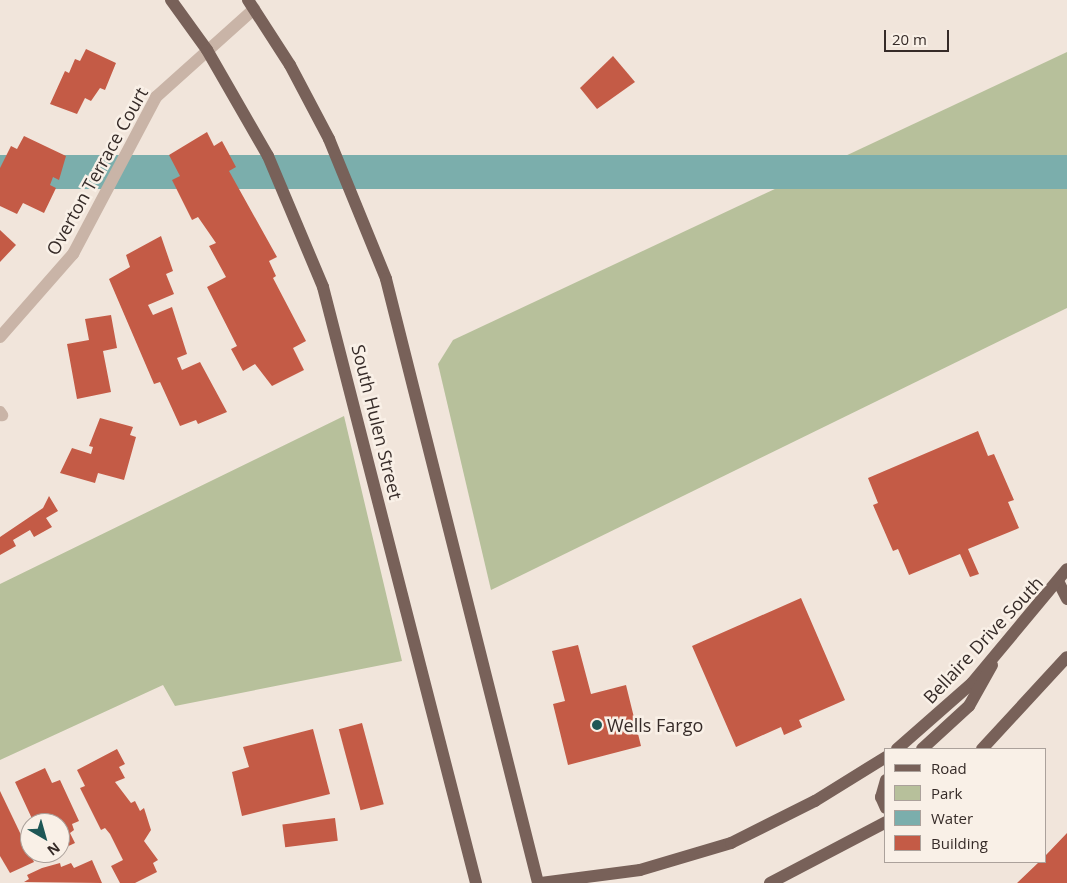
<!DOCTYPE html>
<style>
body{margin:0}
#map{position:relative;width:1067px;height:883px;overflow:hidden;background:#f1e5db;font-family:"Open Sans",sans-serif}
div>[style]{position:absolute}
.green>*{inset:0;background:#b7c09b}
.water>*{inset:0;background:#7baeac;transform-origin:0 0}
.building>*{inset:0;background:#c45b46;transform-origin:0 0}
.minor>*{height:12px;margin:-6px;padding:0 6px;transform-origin:6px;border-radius:6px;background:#c9b4a7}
.major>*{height:12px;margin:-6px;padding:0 6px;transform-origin:6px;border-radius:6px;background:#786159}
.dots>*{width:14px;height:14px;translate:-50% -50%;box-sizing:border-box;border:2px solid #f9f0e7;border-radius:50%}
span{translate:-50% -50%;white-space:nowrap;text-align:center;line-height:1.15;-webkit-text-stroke:5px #f9f0e7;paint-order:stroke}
.street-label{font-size:18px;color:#362b28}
.poi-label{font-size:18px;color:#362b28}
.left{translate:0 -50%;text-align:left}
.legend{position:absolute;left:884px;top:748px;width:162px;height:115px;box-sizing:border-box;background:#f9f0e7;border:1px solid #aba19b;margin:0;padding:6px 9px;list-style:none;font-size:15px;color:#362b28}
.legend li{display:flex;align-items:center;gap:10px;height:25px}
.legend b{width:25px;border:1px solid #aba19b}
.north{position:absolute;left:20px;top:813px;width:50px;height:50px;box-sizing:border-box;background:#f9f0e7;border:1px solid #aba19b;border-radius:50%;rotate:142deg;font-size:14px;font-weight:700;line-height:20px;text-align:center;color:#362b28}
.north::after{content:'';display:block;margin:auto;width:18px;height:22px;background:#1e5756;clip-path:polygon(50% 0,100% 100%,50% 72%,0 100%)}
.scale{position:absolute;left:884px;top:30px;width:65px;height:22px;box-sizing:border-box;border:2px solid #362b28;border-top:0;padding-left:6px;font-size:15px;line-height:18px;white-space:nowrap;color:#362b28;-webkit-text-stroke:4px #f9f0e7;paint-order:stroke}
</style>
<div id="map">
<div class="green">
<i style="clip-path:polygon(1067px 52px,1067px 308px,491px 590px,438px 364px,453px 340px)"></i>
<i style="clip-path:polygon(344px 416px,402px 661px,175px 706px,163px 685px,0 760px,0 584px)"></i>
</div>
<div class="water">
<i style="left:1067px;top:155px;width:34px;height:1182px;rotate:90deg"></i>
</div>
<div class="building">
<i style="clip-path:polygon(86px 49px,116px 63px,105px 90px,100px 88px,91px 101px,85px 98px,77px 114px,50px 104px,65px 71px,69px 73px,75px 59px,80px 61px)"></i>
<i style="clip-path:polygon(613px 56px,635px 82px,597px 109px,580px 88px)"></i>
<i style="clip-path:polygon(207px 132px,214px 146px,222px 141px,236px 167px,229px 171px,277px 257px,269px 261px,276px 276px,273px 278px,306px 341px,293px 348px,304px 370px,272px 386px,255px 364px,243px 371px,231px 349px,237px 346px,207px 287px,226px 277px,209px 246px,216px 243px,198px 217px,192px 220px,172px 180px,180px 176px,169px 155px)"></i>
<i style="clip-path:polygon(24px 136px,66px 156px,59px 180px,53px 177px,50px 185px,56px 188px,44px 213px,23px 203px,17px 214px,0 206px,0 168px,11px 146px,17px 149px)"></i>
<i style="clip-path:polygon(0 230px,16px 245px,0 262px)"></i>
<i style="clip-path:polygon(161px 236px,173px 271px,166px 274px,174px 294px,148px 305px,153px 315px,172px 307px,187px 354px,177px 358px,182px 370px,200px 362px,227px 412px,198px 424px,196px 420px,180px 426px,160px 382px,154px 384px,109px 279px,130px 267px,126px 255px)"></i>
<i style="clip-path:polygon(111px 315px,117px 348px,103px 351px,111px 392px,77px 399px,67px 344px,89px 340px,85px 319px)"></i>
<i style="clip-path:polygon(100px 418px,133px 427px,130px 435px,136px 437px,124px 480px,98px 473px,95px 483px,60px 473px,72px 448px,91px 454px,93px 447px,89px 446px)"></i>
<i style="clip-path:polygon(978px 431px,988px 456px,994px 454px,1014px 500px,1008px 502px,1019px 528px,968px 549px,979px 574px,970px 577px,960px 554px,909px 575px,898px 549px,893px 551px,873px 505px,878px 503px,868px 478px)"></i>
<i style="clip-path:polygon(49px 496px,58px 511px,46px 518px,52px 527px,34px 537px,30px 530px,13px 540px,16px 546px,0 555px,0 537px,43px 508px)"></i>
<i style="clip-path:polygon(801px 598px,845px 700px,799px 720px,802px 727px,784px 735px,781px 727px,736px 747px,692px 646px)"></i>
<i style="clip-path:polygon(578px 645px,591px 694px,626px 685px,641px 746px,568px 765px,553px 704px,565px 701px,552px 651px)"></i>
<i style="left:362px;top:723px;width:84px;height:24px;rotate:75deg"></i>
<i style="clip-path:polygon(313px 729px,330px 794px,242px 816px,232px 772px,249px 767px,243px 747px)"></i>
<i style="clip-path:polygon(117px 749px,125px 764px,119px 767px,125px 778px,115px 782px,131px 803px,135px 801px,140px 811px,144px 808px,151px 830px,144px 841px,158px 860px,153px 863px,157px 872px,135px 883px,120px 883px,111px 866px,123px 860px,110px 834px,105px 828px,101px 830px,80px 788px,85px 786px,77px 770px)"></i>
<i style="clip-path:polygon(45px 768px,52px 783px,60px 780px,79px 821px,72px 824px,74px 830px,70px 833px,75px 843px,60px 850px,60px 823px,34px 823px,15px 782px)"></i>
<i style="clip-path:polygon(0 791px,34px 862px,10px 873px,0 856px)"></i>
<i style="left:335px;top:818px;width:23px;height:53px;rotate:83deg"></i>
<i style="clip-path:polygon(1067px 833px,1067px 883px,1017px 883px,1039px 862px,1046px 862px,1046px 855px)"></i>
<i style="clip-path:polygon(92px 860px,102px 883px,24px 882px,29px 879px,27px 875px,42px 868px,60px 863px,61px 867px,71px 863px,74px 868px)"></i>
</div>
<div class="minor">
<i style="left:0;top:337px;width:111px;rotate:-48.7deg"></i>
<i style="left:73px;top:254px;width:178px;rotate:-62.1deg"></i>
<i style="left:156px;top:97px;width:132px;rotate:-41.9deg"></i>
<i style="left:0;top:412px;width:4px;rotate:56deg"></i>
</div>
<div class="major">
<i style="left:171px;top:0;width:62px;rotate:54.2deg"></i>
<i style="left:207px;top:50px;width:122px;rotate:60.1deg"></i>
<i style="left:268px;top:156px;width:142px;rotate:67.2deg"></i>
<i style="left:323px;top:287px;width:615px;rotate:75.6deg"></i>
<i style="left:248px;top:0;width:77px;rotate:57.1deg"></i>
<i style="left:290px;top:65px;width:84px;rotate:62.2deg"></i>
<i style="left:329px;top:139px;width:151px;rotate:67.8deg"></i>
<i style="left:386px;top:279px;width:623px;rotate:75.87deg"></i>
<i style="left:1059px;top:583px;width:18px;rotate:63deg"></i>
<i style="left:897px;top:749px;width:100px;rotate:-41.3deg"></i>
<i style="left:972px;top:683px;width:148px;rotate:-50.2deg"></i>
<i style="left:922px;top:749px;width:64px;rotate:-42.5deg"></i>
<i style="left:969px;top:706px;width:47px;rotate:-60.7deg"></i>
<i style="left:982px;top:749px;width:125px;rotate:-47.3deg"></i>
<i style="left:886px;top:780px;width:18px;rotate:106deg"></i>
<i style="left:881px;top:797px;width:12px;rotate:66deg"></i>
<i style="left:541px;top:883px;width:100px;rotate:-7.5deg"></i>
<i style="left:640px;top:870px;width:95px;rotate:-16.5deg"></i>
<i style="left:731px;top:843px;width:94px;rotate:-26.6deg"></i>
<i style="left:815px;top:801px;width:84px;rotate:-31.8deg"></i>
<i style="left:770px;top:883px;width:131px;rotate:-27.7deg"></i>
</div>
<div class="dots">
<i style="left:597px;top:725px;background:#1e5756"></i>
</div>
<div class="street-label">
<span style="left:97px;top:171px;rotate:-61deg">Overton Terrace Court</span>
<span style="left:377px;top:422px;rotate:76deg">South Hulen Street</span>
<span style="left:983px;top:640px;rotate:-47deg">Bellaire Drive South</span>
</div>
<div class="poi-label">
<span class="left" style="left:607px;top:725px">Wells Fargo</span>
</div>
<ul class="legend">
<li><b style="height:6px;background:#786159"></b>Road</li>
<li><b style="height:14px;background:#b7c09b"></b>Park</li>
<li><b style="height:14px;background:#7baeac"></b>Water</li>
<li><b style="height:14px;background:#c45b46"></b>Building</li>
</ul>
<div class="north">N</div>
<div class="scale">20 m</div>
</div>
